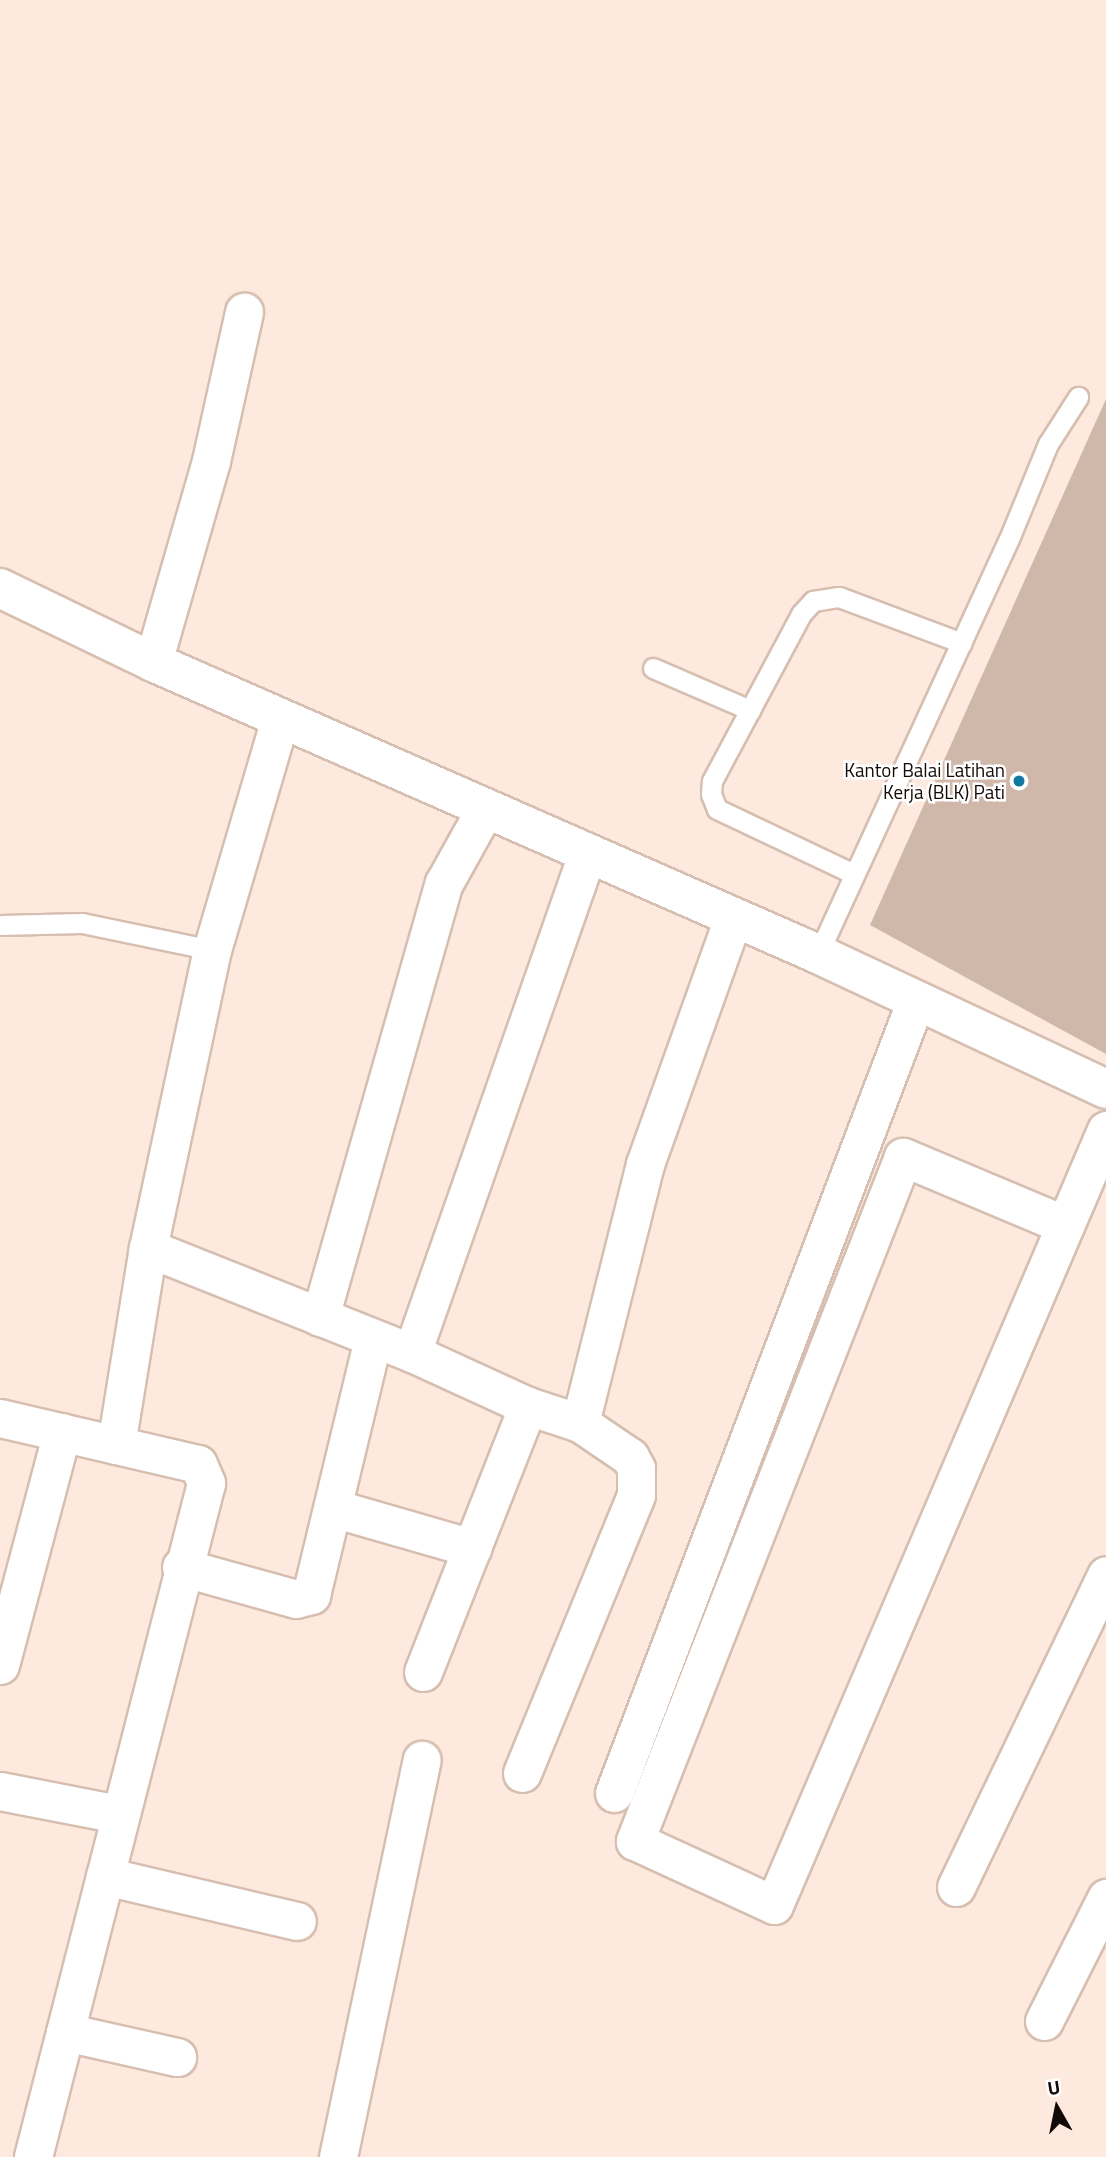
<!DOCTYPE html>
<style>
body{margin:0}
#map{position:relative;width:1106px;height:2157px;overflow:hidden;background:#fde9dd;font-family:"Titillium Web",sans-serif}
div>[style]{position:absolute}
.building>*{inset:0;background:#cfb8a9}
.roads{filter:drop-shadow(2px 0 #d6beb0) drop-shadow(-2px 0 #d6beb0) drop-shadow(0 2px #d6beb0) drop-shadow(0 -2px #d6beb0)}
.lane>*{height:19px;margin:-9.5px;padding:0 9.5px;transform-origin:9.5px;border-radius:9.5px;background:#fff}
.street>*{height:37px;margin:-18.5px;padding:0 18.5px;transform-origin:18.5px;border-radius:18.5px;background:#fff}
.secondary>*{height:38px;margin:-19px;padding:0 19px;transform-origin:19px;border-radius:19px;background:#fff}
.dots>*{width:19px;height:19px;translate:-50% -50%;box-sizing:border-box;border:4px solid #fff;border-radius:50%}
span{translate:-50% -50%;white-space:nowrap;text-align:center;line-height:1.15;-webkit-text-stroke:5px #fff;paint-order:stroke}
.poi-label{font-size:19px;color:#120a06}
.right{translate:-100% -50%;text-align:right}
.north{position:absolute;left:1022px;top:2073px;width:70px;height:70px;-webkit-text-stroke:5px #fff;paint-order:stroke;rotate:351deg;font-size:19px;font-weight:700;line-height:28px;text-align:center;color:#120a06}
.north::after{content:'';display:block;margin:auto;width:24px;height:32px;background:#120a06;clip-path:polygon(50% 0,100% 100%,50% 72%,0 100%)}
</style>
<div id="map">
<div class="building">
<i style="clip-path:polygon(1106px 399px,1106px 1054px,870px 925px)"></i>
</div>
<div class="roads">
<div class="lane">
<i style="left:653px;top:668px;width:106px;rotate:23.4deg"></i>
<i style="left:854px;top:874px;width:152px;rotate:-154.6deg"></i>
<i style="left:717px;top:809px;width:16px;rotate:-112deg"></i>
<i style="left:711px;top:794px;width:13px;rotate:-86deg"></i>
<i style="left:712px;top:781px;width:189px;rotate:-61.9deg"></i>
<i style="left:801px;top:614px;width:18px;rotate:-47deg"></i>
<i style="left:813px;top:601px;width:26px;rotate:-9deg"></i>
<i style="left:839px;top:597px;width:131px;rotate:20.5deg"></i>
<i style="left:0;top:925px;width:82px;rotate:-1.4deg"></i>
<i style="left:82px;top:923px;width:133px;rotate:11.7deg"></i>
<i style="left:818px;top:954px;width:457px;rotate:-65.3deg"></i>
<i style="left:1009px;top:539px;width:103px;rotate:-67.7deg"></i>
<i style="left:1048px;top:444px;width:56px;rotate:-57.4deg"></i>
</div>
<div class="street">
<i style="left:153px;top:662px;width:209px;rotate:-73.9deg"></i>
<i style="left:211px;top:461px;width:153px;rotate:-77.5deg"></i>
<i style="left:1065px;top:1225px;width:176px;rotate:-157.2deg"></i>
<i style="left:903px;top:1157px;width:735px;rotate:111.4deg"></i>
<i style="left:635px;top:1841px;width:153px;rotate:24.7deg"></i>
<i style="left:774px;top:1905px;width:843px;rotate:-66.81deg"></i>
<i style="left:148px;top:1248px;width:284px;rotate:21.7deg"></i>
<i style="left:412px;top:1353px;width:128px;rotate:24.6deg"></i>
<i style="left:528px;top:1406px;width:55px;rotate:18.1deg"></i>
<i style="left:580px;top:1423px;width:267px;rotate:-75.9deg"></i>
<i style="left:645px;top:1164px;width:261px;rotate:-70.3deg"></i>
<i style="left:320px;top:1317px;width:451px;rotate:-74.1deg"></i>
<i style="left:444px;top:883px;width:85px;rotate:-61deg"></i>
<i style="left:412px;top:1353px;width:529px;rotate:-70.67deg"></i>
<i style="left:0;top:1418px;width:203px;rotate:13.1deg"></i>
<i style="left:198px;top:1464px;width:21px;rotate:67deg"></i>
<i style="left:206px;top:1483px;width:696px;rotate:104.4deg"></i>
<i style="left:116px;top:1445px;width:200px;rotate:-80.8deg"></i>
<i style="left:148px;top:1248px;width:305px;rotate:-77.9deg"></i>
<i style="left:212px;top:950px;width:241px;rotate:-73.6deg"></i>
<i style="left:333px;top:1508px;width:145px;rotate:16.1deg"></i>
<i style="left:181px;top:1567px;width:119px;rotate:15.5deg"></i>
<i style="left:296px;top:1599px;width:16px;rotate:-15deg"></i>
<i style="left:311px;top:1595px;width:264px;rotate:-76.4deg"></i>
<i style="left:0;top:1665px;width:241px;rotate:-75.1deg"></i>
<i style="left:423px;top:1672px;width:286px;rotate:-68.5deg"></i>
<i style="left:522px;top:1773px;width:300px;rotate:-67.7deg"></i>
<i style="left:636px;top:1495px;width:27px;rotate:-90deg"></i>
<i style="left:636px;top:1468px;width:13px;rotate:-119deg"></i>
<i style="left:630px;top:1457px;width:60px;rotate:-145.8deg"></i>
<i style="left:0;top:1791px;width:120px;rotate:11deg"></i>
<i style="left:614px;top:1793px;width:849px;rotate:-69.15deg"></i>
<i style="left:105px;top:1876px;width:197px;rotate:13.2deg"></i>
<i style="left:956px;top:1887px;width:346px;rotate:-64.3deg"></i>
<i style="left:1044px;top:2021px;width:138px;rotate:-63.2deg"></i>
<i style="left:65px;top:2032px;width:115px;rotate:12.6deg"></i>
<i style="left:338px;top:2157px;width:406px;rotate:-78.1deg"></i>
</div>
<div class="secondary">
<i style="left:0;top:588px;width:170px;rotate:25.8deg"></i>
<i style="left:153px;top:662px;width:726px;rotate:23.71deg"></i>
<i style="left:818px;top:954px;width:318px;rotate:25.1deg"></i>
</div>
</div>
<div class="dots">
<i style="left:1019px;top:781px;background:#1278a3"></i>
</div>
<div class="poi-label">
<span class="right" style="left:1005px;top:781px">Kantor Balai Latihan<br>Kerja (BLK) Pati</span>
</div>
<div class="north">U</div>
</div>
